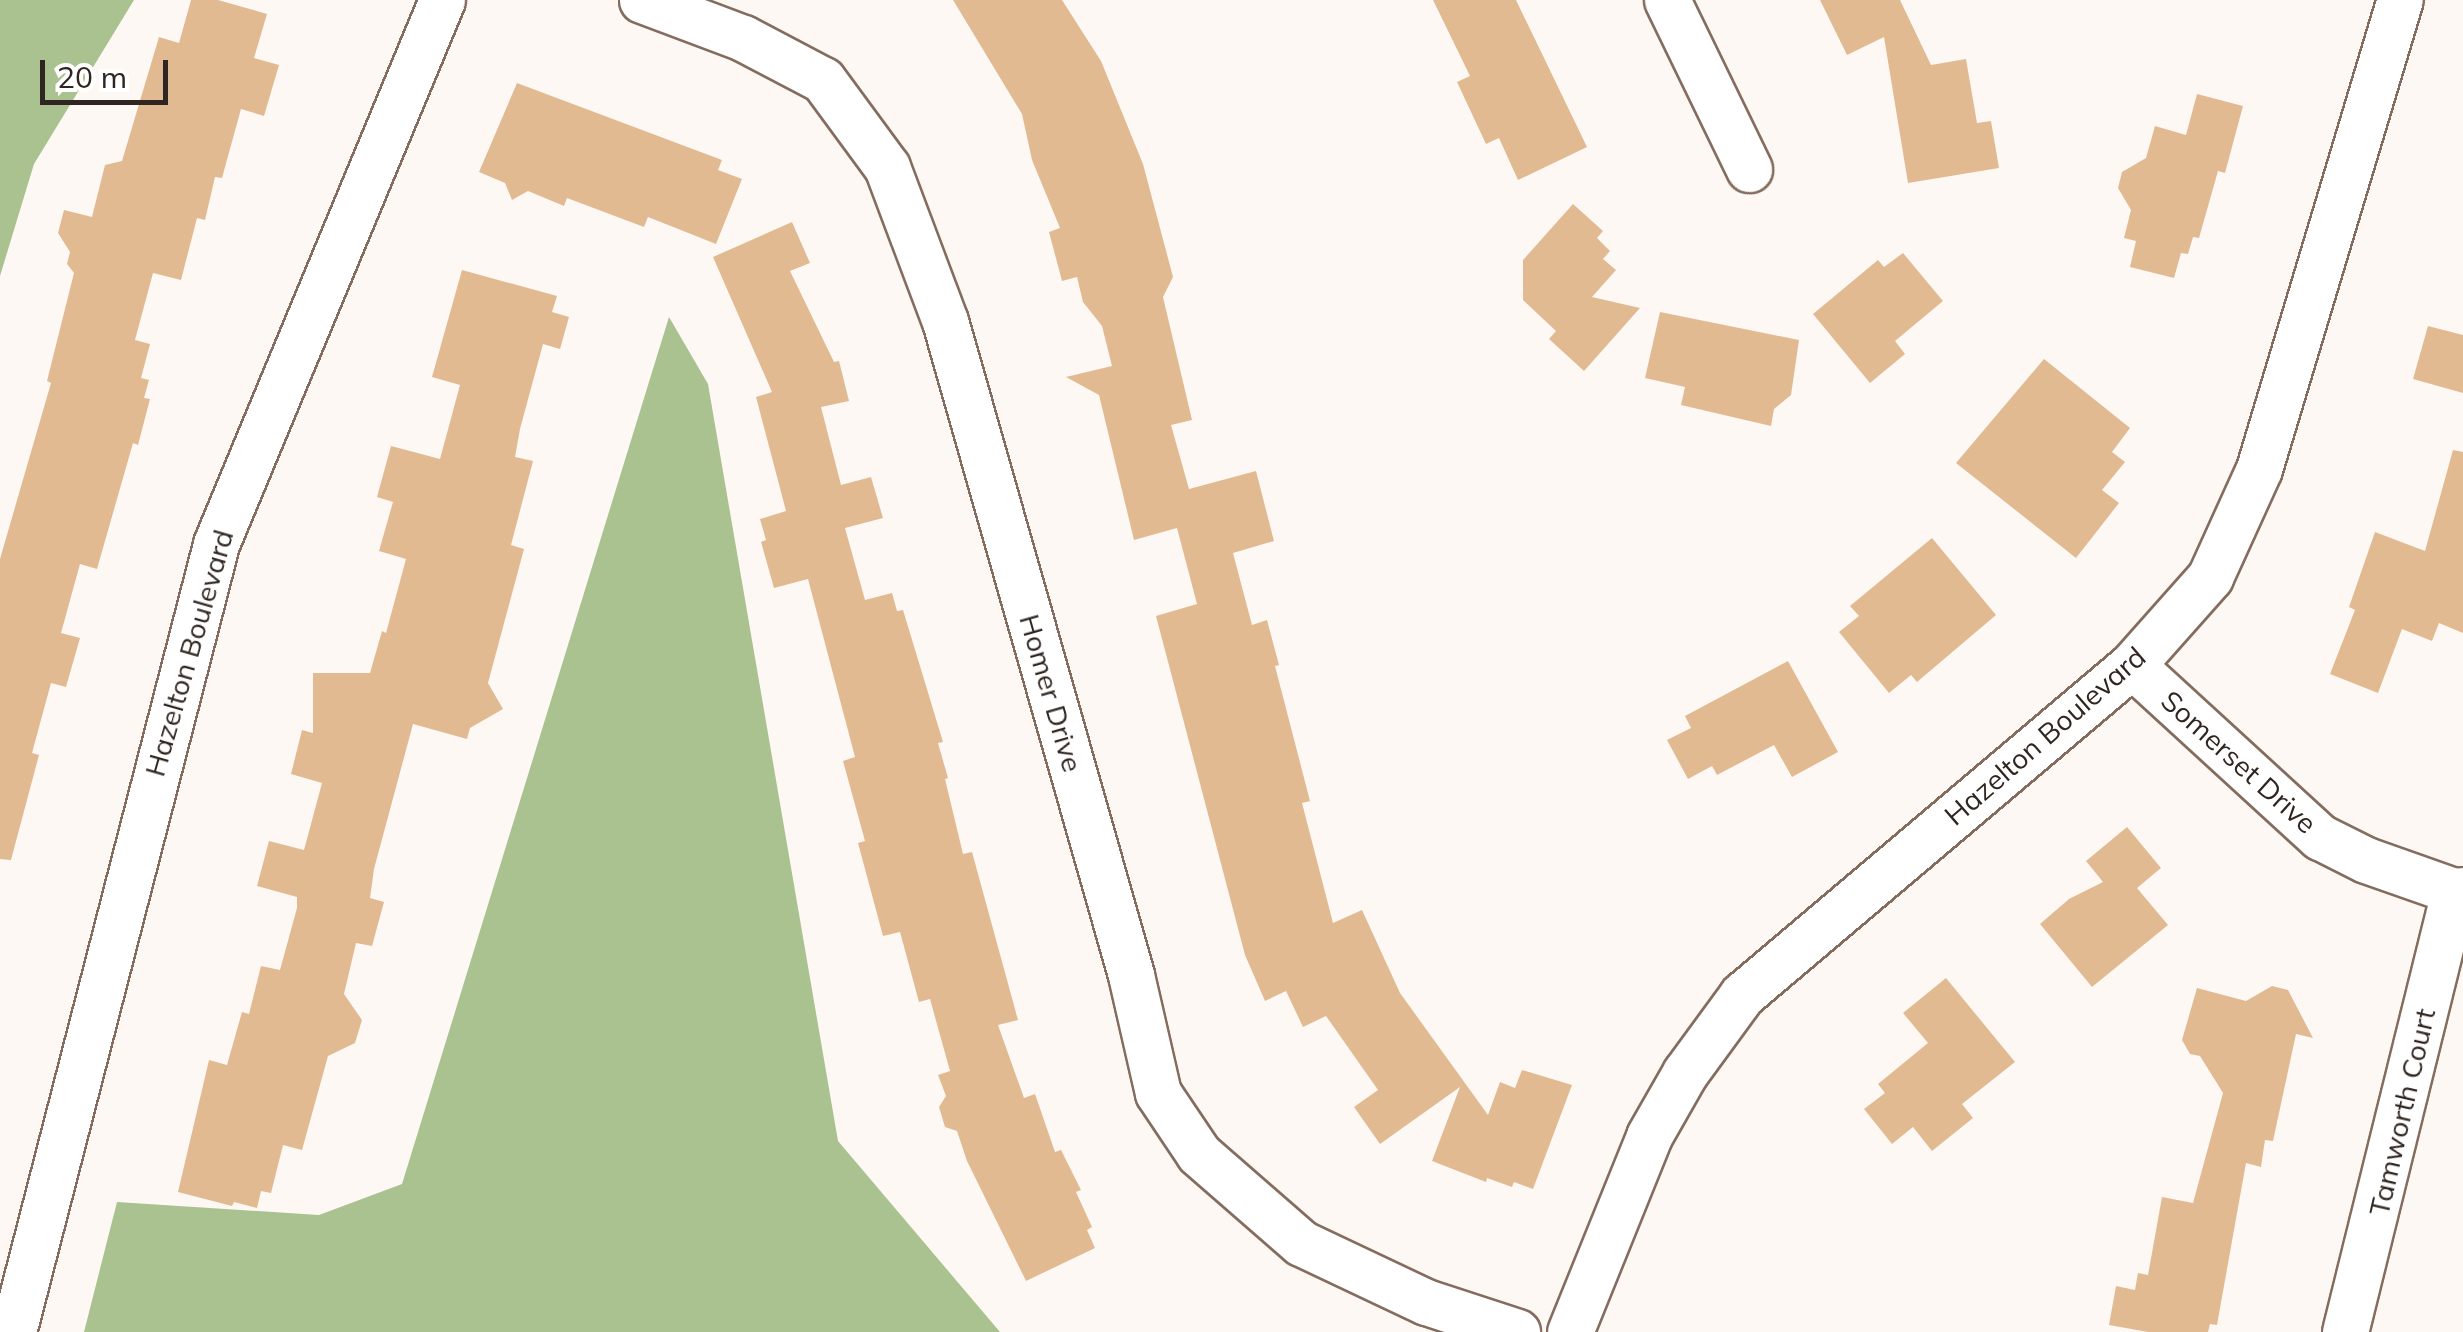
<!DOCTYPE html>
<style>
body{margin:0}
#map{position:relative;width:2463px;height:1332px;overflow:hidden;background:#fef8f5;font-family:Mulish,sans-serif}
div>[style]{position:absolute}
.forest>*{inset:0;background:#aac190}
.building>*{inset:0;background:#e2ba92}
.roads{filter:drop-shadow(2px 0 #846d5f) drop-shadow(-2px 0 #846d5f) drop-shadow(0 2px #846d5f) drop-shadow(0 -2px #846d5f)}
.minor>*{height:45px;margin:-22.5px;padding:0 22.5px;transform-origin:22.5px;border-radius:22.5px;background:#fff}
span{translate:-50% -50%;white-space:nowrap;text-align:center;line-height:1.15;-webkit-text-stroke:8px #fff;paint-order:stroke}
.street-label{font-size:28px;color:#302621}
.scale{position:absolute;left:40px;top:60px;width:128px;height:45px;box-sizing:border-box;border:5px solid #302621;border-top:0;padding-left:12px;font-size:30px;line-height:35px;white-space:nowrap;color:#302621;-webkit-text-stroke:8px #fff;paint-order:stroke}
</style>
<div id="map">
<div class="forest">
<i style="clip-path:polygon(0 0,134px 0,34px 164px,0 276px)"></i>
<i style="clip-path:polygon(669px 317px,708px 384px,838px 1141px,1000px 1332px,84px 1332px,117px 1202px,319px 1215px,402px 1184px)"></i>
</div>
<div class="building">
<i style="clip-path:polygon(191px 0,218px 0,267px 14px,254px 58px,279px 65px,264px 116px,241px 109px,222px 178px,215px 177px,205px 220px,197px 218px,181px 280px,153px 273px,135px 340px,150px 344px,141px 378px,149px 380px,144px 398px,150px 399px,138px 445px,133px 443px,97px 569px,80px 564px,61px 633px,80px 638px,66px 687px,51px 683px,32px 753px,39px 755px,11px 860px,0 859px,0 559px,51px 383px,47px 381px,74px 273px,67px 264px,70px 252px,58px 233px,64px 210px,92px 217px,105px 165px,122px 161px,159px 37px,179px 43px)"></i>
<i style="clip-path:polygon(953px 0,1062px 0,1101px 61px,1143px 164px,1173px 277px,1163px 297px,1192px 420px,1171px 425px,1189px 489px,1256px 471px,1274px 541px,1233px 553px,1252px 625px,1267px 620px,1279px 665px,1275px 666px,1310px 801px,1302px 803px,1333px 923px,1362px 910px,1400px 993px,1488px 1115px,1500px 1082px,1515px 1088px,1522px 1070px,1572px 1085px,1533px 1189px,1514px 1182px,1512px 1187px,1487px 1178px,1486px 1182px,1432px 1161px,1460px 1087px,1380px 1144px,1354px 1107px,1378px 1090px,1326px 1016px,1303px 1027px,1286px 991px,1265px 1001px,1245px 955px,1156px 616px,1197px 604px,1177px 528px,1134px 540px,1099px 395px,1066px 377px,1112px 366px,1102px 326px,1083px 302px,1077px 277px,1062px 281px,1049px 232px,1060px 228px,1032px 160px,1022px 114px)"></i>
<i style="clip-path:polygon(1433px 0,1516px 0,1587px 147px,1518px 180px,1499px 138px,1486px 144px,1457px 82px,1470px 76px)"></i>
<i style="clip-path:polygon(1820px 0,1900px 0,1931px 65px,1966px 59px,1977px 123px,1991px 121px,1999px 168px,1908px 183px,1884px 37px,1847px 55px)"></i>
<i style="clip-path:polygon(517px 83px,722px 160px,718px 170px,742px 179px,716px 244px,648px 217px,644px 227px,567px 198px,564px 206px,528px 191px,512px 200px,505px 183px,479px 172px)"></i>
<i style="clip-path:polygon(2197px 94px,2243px 106px,2225px 173px,2218px 171px,2199px 238px,2193px 237px,2188px 254px,2181px 253px,2174px 278px,2130px 267px,2136px 241px,2124px 238px,2131px 210px,2118px 188px,2122px 172px,2146px 158px,2155px 126px,2186px 135px)"></i>
<i style="clip-path:polygon(1573px 204px,1603px 231px,1597px 238px,1610px 251px,1603px 259px,1616px 270px,1592px 297px,1640px 308px,1584px 371px,1549px 339px,1556px 331px,1523px 300px,1523px 260px)"></i>
<i style="clip-path:polygon(792px 222px,810px 263px,790px 271px,834px 362px,839px 361px,849px 401px,821px 407px,841px 485px,871px 477px,883px 518px,845px 528px,865px 600px,892px 593px,897px 611px,903px 610px,943px 742px,938px 743px,948px 778px,945px 779px,963px 854px,972px 852px,1018px 1020px,998px 1025px,1024px 1098px,1035px 1094px,1055px 1152px,1061px 1150px,1081px 1190px,1076px 1192px,1092px 1227px,1087px 1230px,1095px 1248px,1026px 1281px,967px 1161px,957px 1131px,945px 1127px,939px 1107px,946px 1096px,938px 1075px,950px 1071px,930px 999px,919px 1002px,900px 932px,883px 936px,858px 843px,865px 841px,843px 761px,855px 757px,808px 579px,774px 588px,761px 542px,766px 540px,760px 519px,786px 511px,756px 397px,772px 392px,713px 257px)"></i>
<i style="clip-path:polygon(1903px 253px,1943px 301px,1895px 341px,1905px 354px,1870px 383px,1813px 314px,1878px 260px,1884px 267px)"></i>
<i style="clip-path:polygon(462px 270px,557px 296px,552px 312px,569px 317px,560px 349px,543px 344px,520px 429px,515px 457px,533px 461px,511px 545px,524px 549px,488px 683px,503px 709px,470px 728px,467px 739px,413px 724px,374px 869px,370px 898px,384px 902px,372px 946px,356px 943px,344px 994px,362px 1020px,355px 1043px,328px 1056px,302px 1150px,283px 1145px,271px 1193px,261px 1191px,257px 1208px,234px 1202px,232px 1206px,178px 1192px,209px 1060px,227px 1065px,242px 1012px,249px 1014px,261px 966px,280px 970px,297px 908px,297px 897px,257px 886px,269px 841px,304px 850px,322px 783px,291px 774px,302px 730px,313px 733px,313px 673px,370px 673px,382px 631px,386px 633px,406px 559px,379px 551px,393px 502px,377px 497px,391px 446px,440px 459px,460px 385px,432px 377px)"></i>
<i style="clip-path:polygon(1660px 312px,1799px 340px,1791px 395px,1774px 409px,1771px 426px,1681px 405px,1685px 387px,1645px 378px)"></i>
<i style="clip-path:polygon(2428px 326px,2463px 335px,2463px 393px,2413px 379px)"></i>
<i style="clip-path:polygon(2044px 359px,2130px 428px,2112px 452px,2125px 462px,2102px 490px,2119px 503px,2076px 558px,1956px 463px)"></i>
<i style="clip-path:polygon(2453px 450px,2463px 452px,2463px 633px,2439px 623px,2432px 641px,2402px 629px,2378px 693px,2330px 674px,2355px 610px,2349px 607px,2375px 532px,2425px 551px)"></i>
<i style="clip-path:polygon(1932px 538px,1996px 615px,1917px 682px,1911px 675px,1889px 693px,1839px 632px,1859px 616px,1850px 606px)"></i>
<i style="clip-path:polygon(1788px 661px,1838px 752px,1792px 777px,1774px 745px,1717px 775px,1712px 766px,1688px 779px,1667px 740px,1691px 728px,1685px 716px)"></i>
<i style="clip-path:polygon(2127px 827px,2161px 868px,2137px 888px,2168px 925px,2092px 987px,2040px 924px,2069px 899px,2103px 882px,2086px 861px)"></i>
<i style="clip-path:polygon(1946px 978px,2015px 1062px,1962px 1104px,1973px 1118px,1932px 1151px,1913px 1127px,1892px 1144px,1864px 1109px,1885px 1093px,1878px 1084px,1928px 1043px,1903px 1013px)"></i>
<i style="clip-path:polygon(2272px 986px,2288px 990px,2313px 1038px,2296px 1034px,2273px 1141px,2265px 1140px,2261px 1167px,2246px 1163px,2217px 1325px,2210px 1324px,2208px 1332px,2148px 1332px,2109px 1325px,2116px 1286px,2135px 1290px,2138px 1273px,2148px 1275px,2162px 1197px,2193px 1203px,2223px 1093px,2200px 1056px,2190px 1054px,2182px 1040px,2197px 988px,2246px 1001px)"></i>
</div>
<div class="roads">
<div class="minor">
<i style="left:642px;top:0;width:108px;rotate:20.6deg"></i>
<i style="left:743px;top:38px;width:90px;rotate:27.7deg"></i>
<i style="left:823px;top:80px;width:108px;rotate:53.7deg"></i>
<i style="left:887px;top:167px;width:165px;rotate:69.4deg"></i>
<i style="left:945px;top:321px;width:680px;rotate:74.12deg"></i>
<i style="left:1131px;top:975px;width:121px;rotate:77.1deg"></i>
<i style="left:1158px;top:1093px;width:73px;rotate:56.1deg"></i>
<i style="left:1199px;top:1154px;width:135px;rotate:41.1deg"></i>
<i style="left:1301px;top:1243px;width:138px;rotate:25.3deg"></i>
<i style="left:1426px;top:1302px;width:96px;rotate:18.2deg"></i>
<i style="left:1667px;top:0;width:188px;rotate:64.1deg"></i>
<i style="left:2132px;top:665px;width:255px;rotate:42.5deg"></i>
<i style="left:2320px;top:837px;width:51px;rotate:26.6deg"></i>
<i style="left:2366px;top:860px;width:93px;rotate:19.4deg"></i>
<i style="left:2454px;top:891px;width:9px;rotate:-6deg"></i>
<i style="left:13px;top:1332px;width:814px;rotate:-75.55deg"></i>
<i style="left:216px;top:544px;width:589px;rotate:-67.44deg"></i>
<i style="left:1570px;top:1332px;width:211px;rotate:-68deg"></i>
<i style="left:1649px;top:1136px;width:73px;rotate:-60.3deg"></i>
<i style="left:1685px;top:1073px;width:97px;rotate:-53.8deg"></i>
<i style="left:1742px;top:995px;width:511px;rotate:-40.24deg"></i>
<i style="left:2132px;top:665px;width:118px;rotate:-48.4deg"></i>
<i style="left:2210px;top:577px;width:119px;rotate:-65.6deg"></i>
<i style="left:2259px;top:469px;width:490px;rotate:-73.3deg"></i>
<i style="left:2345px;top:1332px;width:454px;rotate:-76.1deg"></i>
</div>
</div>
<div class="street-label">
<span style="left:189px;top:653px;rotate:-74deg">Hazelton Boulevard</span>
<span style="left:1051px;top:693px;rotate:74deg">Homer Drive</span>
<span style="left:2045px;top:736px;rotate:-41deg">Hazelton Boulevard</span>
<span style="left:2239px;top:762px;rotate:42deg">Somerset Drive</span>
<span style="left:2402px;top:1112px;rotate:-77deg">Tamworth Court</span>
</div>
<div class="scale">20 m</div>
</div>
